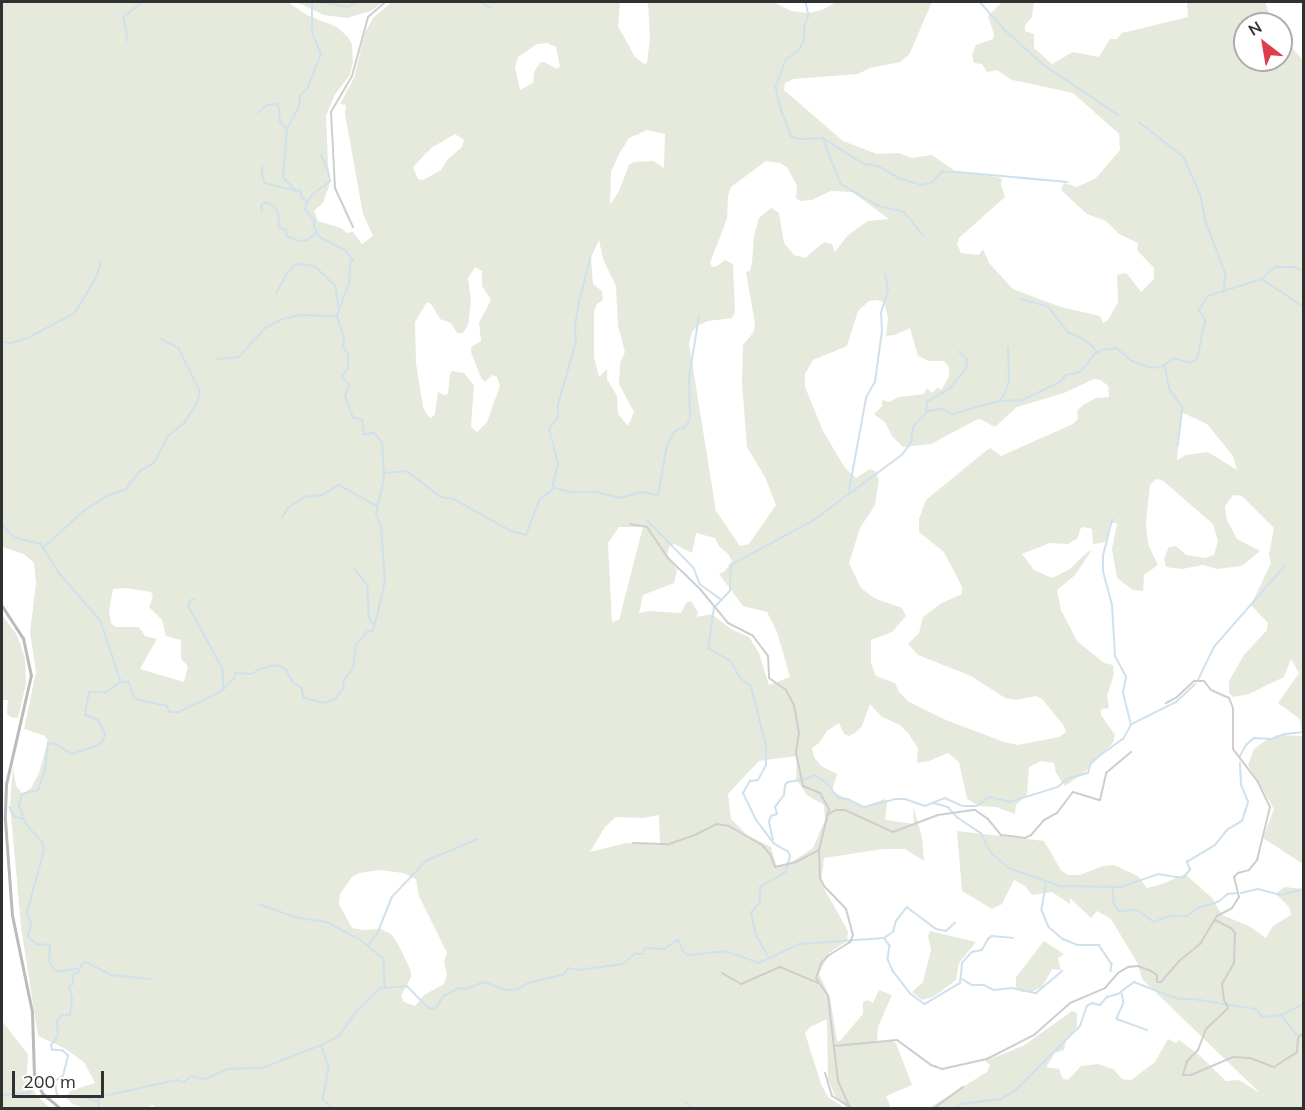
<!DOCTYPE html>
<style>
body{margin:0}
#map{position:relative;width:1305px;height:1110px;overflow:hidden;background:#fff;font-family:Mulish,sans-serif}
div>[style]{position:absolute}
.green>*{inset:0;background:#e5eadd}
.stream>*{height:1.5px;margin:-0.75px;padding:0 0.75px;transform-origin:0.75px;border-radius:0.75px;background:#cee1ec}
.street>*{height:2px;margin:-1px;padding:0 1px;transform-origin:1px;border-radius:1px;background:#cecece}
.secondary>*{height:3px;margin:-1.5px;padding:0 1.5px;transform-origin:1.5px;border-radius:1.5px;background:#bbb}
span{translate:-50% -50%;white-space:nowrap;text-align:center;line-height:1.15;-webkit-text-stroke:6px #fff;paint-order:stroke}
.frame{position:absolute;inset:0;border:3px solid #313131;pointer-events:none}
.north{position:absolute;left:1233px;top:12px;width:60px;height:60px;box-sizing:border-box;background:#fff;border:2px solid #adadad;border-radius:50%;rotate:329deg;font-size:16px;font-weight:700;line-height:24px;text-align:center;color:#313131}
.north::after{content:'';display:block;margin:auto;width:21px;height:27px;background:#df3c4e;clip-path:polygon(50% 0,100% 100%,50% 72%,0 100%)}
.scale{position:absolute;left:12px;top:1071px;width:92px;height:27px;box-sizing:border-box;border:3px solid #313131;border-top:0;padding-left:8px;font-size:18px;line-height:21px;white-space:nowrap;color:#313131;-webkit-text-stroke:4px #fff;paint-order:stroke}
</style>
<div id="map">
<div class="green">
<i style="clip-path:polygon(evenodd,2px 2px,288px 2px,307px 15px,337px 27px,348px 37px,352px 44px,353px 63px,349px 76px,334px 96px,326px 116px,329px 186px,323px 203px,314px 211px,318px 221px,341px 228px,347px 233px,353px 232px,362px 244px,373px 236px,363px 214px,345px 114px,346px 105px,340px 104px,354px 78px,365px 32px,374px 17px,392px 2px,620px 2px,618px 26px,635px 57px,644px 64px,647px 63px,650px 38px,648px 2px,773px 2px,792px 11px,807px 13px,822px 10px,836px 2px,932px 2px,909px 55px,900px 62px,870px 68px,858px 74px,793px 79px,785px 83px,784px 90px,843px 141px,877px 154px,899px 153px,912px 158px,932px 155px,955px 171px,1002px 178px,1001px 185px,1005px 197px,959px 238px,957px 244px,961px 253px,979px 255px,983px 249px,989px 263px,1013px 289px,1061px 307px,1100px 316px,1103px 323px,1108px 320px,1118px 302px,1117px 275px,1125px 273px,1129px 276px,1141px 292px,1154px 279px,1154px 268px,1137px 250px,1138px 243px,1119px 234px,1106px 221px,1087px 214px,1061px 190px,1064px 183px,1077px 187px,1096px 178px,1120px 150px,1119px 134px,1073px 93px,1012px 80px,997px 70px,987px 72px,982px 64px,974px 63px,972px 55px,976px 45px,993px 39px,994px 34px,988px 16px,1002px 2px,1034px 2px,1032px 17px,1025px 25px,1025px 31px,1034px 34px,1034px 48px,1052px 64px,1073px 52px,1099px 57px,1110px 39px,1117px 39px,1122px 33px,1188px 17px,1187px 2px,1265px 2px,1271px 18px,1278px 24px,1245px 24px,1245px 60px,1281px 60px,1281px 27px,1294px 50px,1303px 60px,1303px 864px,1263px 838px,1274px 809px,1248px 765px,1254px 749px,1265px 741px,1277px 735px,1302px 736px,1300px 719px,1278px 703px,1299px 673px,1291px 659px,1284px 677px,1249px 694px,1233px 697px,1229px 693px,1229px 681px,1244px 655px,1267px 630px,1268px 623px,1251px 605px,1271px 563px,1269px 554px,1274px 528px,1242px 496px,1233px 495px,1225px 506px,1227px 520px,1237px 539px,1260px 551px,1242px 566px,1217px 569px,1203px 565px,1182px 569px,1166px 567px,1164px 558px,1169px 547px,1176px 546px,1186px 555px,1205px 558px,1214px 555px,1218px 541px,1213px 524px,1162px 480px,1156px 479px,1150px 485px,1146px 523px,1148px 544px,1158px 565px,1144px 575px,1143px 591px,1133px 590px,1117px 578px,1112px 549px,1117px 523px,1110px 523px,1106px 541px,1101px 543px,1093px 544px,1092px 529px,1084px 527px,1080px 529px,1078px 538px,1068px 544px,1050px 543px,1022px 554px,1034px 570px,1052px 578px,1070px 569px,1086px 553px,1092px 550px,1075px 575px,1057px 590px,1061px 610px,1077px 641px,1104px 663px,1113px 665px,1114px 674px,1107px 696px,1109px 708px,1101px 709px,1101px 715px,1115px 735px,1113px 743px,1085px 772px,1065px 786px,1056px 773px,1054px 763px,1041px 761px,1029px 767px,1027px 795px,1016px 805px,1015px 814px,996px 807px,979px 806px,967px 799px,959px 762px,948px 753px,929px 761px,917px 763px,918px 748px,908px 733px,900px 725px,882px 717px,870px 704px,862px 726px,855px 733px,849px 736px,844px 734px,839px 723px,827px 731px,819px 743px,812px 748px,814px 757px,821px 766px,837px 774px,832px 791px,862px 807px,885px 799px,887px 803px,885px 820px,914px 824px,913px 806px,922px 837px,924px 861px,905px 849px,883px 849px,824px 858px,821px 883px,848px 931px,847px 941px,829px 953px,819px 974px,830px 997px,837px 1041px,840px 1041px,863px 1014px,863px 1002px,868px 1000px,873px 1003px,879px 990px,892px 995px,878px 1027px,877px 1042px,891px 1040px,896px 1043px,912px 1085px,886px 1096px,891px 1108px,847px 1108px,835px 1096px,828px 1079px,827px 1019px,810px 1027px,805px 1033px,821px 1084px,828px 1097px,845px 1108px,154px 1108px,154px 1105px,145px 1108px,84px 1108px,72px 1104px,66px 1097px,70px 1091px,95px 1083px,84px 1062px,64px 1048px,38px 1036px,21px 927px,10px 804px,13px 767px,16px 786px,22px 793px,25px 792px,31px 788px,39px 773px,48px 741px,45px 736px,24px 729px,36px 672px,30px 632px,36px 583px,34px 563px,24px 554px,2px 547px,2px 2px,547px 43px,556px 47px,560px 66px,557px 69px,544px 62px,540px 63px,534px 72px,533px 83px,520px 90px,515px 68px,518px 57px,537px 44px,547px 43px,2px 2px,647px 130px,665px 134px,664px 168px,653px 161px,634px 162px,629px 165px,619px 191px,610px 205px,611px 172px,619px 154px,629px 138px,647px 130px,2px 2px,455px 134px,464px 140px,462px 147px,447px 160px,441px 170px,423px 180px,418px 179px,413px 167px,431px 148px,455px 134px,2px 2px,766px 161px,780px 163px,787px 167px,797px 186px,796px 198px,800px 201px,812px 200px,831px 191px,852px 192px,889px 219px,868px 221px,859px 227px,847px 236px,835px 252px,832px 244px,824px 242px,805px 258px,794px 255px,784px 243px,779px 213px,771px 208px,759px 218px,754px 236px,752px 263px,750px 271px,746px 272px,755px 324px,753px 333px,743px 345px,742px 383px,747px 447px,765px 477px,776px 505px,749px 544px,740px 546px,716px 511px,689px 343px,692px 332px,699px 325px,708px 321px,732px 318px,735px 312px,733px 264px,725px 260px,717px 266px,712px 267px,710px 263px,727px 219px,728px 196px,731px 187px,766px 161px,2px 2px,599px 240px,603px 259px,616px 286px,618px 326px,625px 352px,620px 363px,619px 384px,634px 412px,628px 426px,618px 414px,617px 396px,607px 379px,607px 369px,599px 377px,594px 357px,594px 311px,597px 304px,603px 300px,602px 291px,593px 284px,591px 258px,599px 240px,2px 2px,475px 267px,482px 271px,482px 286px,491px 300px,479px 323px,481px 341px,471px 347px,471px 352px,481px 378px,485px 382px,492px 375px,497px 377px,500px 386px,487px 422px,477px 432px,471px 427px,474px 385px,464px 373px,452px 371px,450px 374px,448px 394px,444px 395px,438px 392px,435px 414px,431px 418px,428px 416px,423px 407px,416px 363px,415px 322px,427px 302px,431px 304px,440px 319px,451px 323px,457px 333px,463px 333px,468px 325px,471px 301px,468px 278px,475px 267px,2px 2px,877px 300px,884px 302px,888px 318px,886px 336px,895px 335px,910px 328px,918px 356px,929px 361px,944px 361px,949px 367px,949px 376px,942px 389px,937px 388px,932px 393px,927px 388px,924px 394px,899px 397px,889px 402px,882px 400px,882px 406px,874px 414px,885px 422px,892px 436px,903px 447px,931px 444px,976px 420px,980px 419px,995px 427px,1017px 407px,1064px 393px,1094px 379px,1101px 380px,1108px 386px,1109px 397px,1096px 398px,1083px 405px,1077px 411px,1078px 419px,1073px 424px,1001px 456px,990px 448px,982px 454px,926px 500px,919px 519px,919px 532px,944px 552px,962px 587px,962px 594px,940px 604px,923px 617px,919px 633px,908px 644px,918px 655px,971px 676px,1005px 698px,1016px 700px,1036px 696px,1042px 699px,1064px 726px,1066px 732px,1059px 737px,1018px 745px,1004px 742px,946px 720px,909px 702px,899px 692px,895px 683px,876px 676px,871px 663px,871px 640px,892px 632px,906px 616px,902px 608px,874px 598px,861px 588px,849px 563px,860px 528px,875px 505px,879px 480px,875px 471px,870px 469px,856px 478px,845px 468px,823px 431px,805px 387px,805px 374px,813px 360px,847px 346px,858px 311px,869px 301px,877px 300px,2px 2px,1181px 412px,1207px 424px,1233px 456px,1237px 470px,1208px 452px,1186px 455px,1177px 460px,1181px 412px,2px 2px,619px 527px,643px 527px,619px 620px,612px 622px,608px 543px,619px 527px,2px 2px,696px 533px,715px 538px,719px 546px,728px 554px,732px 561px,725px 571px,719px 574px,743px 606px,767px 612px,777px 632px,790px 677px,769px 685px,759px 653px,749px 637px,731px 629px,712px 614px,697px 617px,698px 612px,691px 601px,686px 603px,681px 613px,648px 611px,639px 613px,643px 595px,674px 583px,677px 570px,667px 554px,670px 545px,674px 544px,692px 553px,696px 533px,2px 2px,125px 588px,151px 592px,153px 597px,149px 607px,162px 620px,166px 636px,181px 640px,181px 659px,188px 666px,184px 682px,140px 669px,157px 639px,145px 636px,139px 627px,116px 627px,111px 623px,109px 611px,113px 589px,125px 588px,2px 2px,797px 756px,796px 779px,807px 795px,824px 805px,825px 820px,813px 848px,787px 865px,777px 867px,771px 847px,747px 835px,731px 819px,728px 794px,759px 761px,797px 756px,2px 2px,659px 815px,660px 845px,626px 843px,590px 852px,605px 827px,616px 817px,644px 818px,659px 815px,2px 2px,380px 870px,403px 873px,416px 879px,419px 896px,447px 953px,444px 962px,447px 975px,444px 984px,424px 995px,415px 1006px,404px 1002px,401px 996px,411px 977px,411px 971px,397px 942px,391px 934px,381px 929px,364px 930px,352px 928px,339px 904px,340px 894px,352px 877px,359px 873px,380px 870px)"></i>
<i style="clip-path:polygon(296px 2px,383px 2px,371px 11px,347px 18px,324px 15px)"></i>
<i style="clip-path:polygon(2px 615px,17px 635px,25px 658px,26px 684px,18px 718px,10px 717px,7px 713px,8px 700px,2px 700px)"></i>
<i style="clip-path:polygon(957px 831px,1044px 841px,1061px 870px,1068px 875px,1080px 875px,1103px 866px,1114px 865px,1138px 876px,1147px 888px,1162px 884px,1185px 874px,1212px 898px,1222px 915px,1249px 926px,1266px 938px,1273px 926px,1291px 915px,1289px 907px,1276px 894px,1284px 887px,1303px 889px,1303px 1108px,929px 1108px,987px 1072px,990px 1065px,985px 1061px,1023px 1046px,1072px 1011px,1077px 1013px,1077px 1026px,1066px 1041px,1064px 1050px,1055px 1053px,1046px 1067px,1059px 1069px,1063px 1079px,1068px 1080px,1081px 1066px,1098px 1064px,1113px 1069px,1122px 1079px,1131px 1080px,1155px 1062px,1168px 1039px,1176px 1043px,1179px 1040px,1198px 1054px,1226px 1081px,1239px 1080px,1260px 1093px,1142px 979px,1138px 964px,1111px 919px,1097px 911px,1091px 918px,1070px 898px,1070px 904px,1052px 892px,1032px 895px,1025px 886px,1014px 880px,1002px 904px,992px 909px,962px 891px)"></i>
<i style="clip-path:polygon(930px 931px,976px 942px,959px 963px,956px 980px,933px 997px,922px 1000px,912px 992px,923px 982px,931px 950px,928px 936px)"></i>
<i style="clip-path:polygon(1044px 941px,1064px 954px,1058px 958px,1061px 970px,1052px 969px,1042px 987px,1031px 992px,1022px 992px,1016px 987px,1016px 977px)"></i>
<i style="clip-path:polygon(2px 1021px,28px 1054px,27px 1073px,32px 1087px,36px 1095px,50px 1108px,2px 1108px)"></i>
</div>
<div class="stream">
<i style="left:320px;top:2px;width:28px;rotate:10deg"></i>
<i style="left:348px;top:7px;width:9px;rotate:-32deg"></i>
<i style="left:480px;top:2px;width:13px;rotate:27deg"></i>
<i style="left:806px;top:2px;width:14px;rotate:78deg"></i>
<i style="left:809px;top:16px;width:10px;rotate:114deg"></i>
<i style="left:805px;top:25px;width:17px;rotate:93deg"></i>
<i style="left:804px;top:42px;width:12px;rotate:121deg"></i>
<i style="left:798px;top:52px;width:14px;rotate:146deg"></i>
<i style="left:786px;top:60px;width:29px;rotate:110deg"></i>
<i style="left:776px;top:87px;width:23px;rotate:77deg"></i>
<i style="left:781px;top:109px;width:30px;rotate:69deg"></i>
<i style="left:792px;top:137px;width:7px;rotate:16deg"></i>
<i style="left:799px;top:139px;width:24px;rotate:-2deg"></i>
<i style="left:823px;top:138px;width:49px;rotate:32.4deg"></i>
<i style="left:864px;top:164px;width:14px;rotate:8deg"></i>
<i style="left:878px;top:166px;width:24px;rotate:30deg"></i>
<i style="left:899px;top:178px;width:24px;rotate:17deg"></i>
<i style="left:922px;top:185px;width:9px;rotate:-13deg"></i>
<i style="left:931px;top:183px;width:16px;rotate:-45deg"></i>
<i style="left:942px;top:172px;width:14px"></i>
<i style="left:956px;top:172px;width:112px;rotate:5.1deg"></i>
<i style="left:980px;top:2px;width:38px;rotate:48deg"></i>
<i style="left:1005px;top:30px;width:51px;rotate:41.8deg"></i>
<i style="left:1043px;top:64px;width:91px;rotate:34.2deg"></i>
<i style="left:128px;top:42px;width:25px;rotate:-101deg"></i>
<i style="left:123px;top:17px;width:25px;rotate:-37deg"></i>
<i style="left:258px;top:113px;width:12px;rotate:-42deg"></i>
<i style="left:267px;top:105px;width:11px;rotate:-5deg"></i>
<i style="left:278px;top:104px;width:5px;rotate:68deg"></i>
<i style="left:280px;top:109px;width:12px;rotate:90deg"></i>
<i style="left:280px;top:121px;width:11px;rotate:49deg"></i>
<i style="left:1139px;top:122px;width:57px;rotate:37.9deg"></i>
<i style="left:1184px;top:157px;width:43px;rotate:66.4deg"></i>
<i style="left:1201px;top:196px;width:26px;rotate:79deg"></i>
<i style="left:1206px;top:222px;width:56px;rotate:69deg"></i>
<i style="left:1226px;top:274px;width:18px;rotate:96deg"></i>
<i style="left:823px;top:138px;width:49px;rotate:68.6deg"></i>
<i style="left:841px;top:184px;width:44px;rotate:30.1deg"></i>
<i style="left:879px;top:206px;width:26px;rotate:13deg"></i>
<i style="left:904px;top:212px;width:30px;rotate:50deg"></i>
<i style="left:264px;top:167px;width:6px;rotate:108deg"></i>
<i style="left:262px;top:173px;width:10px;rotate:73deg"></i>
<i style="left:265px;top:183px;width:32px;rotate:14deg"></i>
<i style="left:307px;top:202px;width:8px;rotate:-140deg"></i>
<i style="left:301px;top:197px;width:6px;rotate:-90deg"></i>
<i style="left:301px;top:191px;width:5px;rotate:180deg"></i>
<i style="left:296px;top:191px;width:18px;rotate:-135deg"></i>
<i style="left:283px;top:178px;width:49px;rotate:-85.3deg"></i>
<i style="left:287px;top:129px;width:26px;rotate:-62deg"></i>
<i style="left:299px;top:106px;width:10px;rotate:-84deg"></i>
<i style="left:300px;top:96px;width:10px;rotate:-45deg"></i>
<i style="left:307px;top:89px;width:38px;rotate:-68deg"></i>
<i style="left:321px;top:54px;width:23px;rotate:-113deg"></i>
<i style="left:312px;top:33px;width:31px;rotate:-90deg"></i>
<i style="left:262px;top:213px;width:7px;rotate:-98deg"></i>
<i style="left:261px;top:206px;width:6px;rotate:-39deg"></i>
<i style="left:266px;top:202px;width:10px;rotate:29deg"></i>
<i style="left:275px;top:207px;width:9px;rotate:63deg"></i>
<i style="left:279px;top:215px;width:12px;rotate:90deg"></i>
<i style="left:279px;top:227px;width:8px;rotate:23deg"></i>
<i style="left:286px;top:230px;width:6px;rotate:81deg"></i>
<i style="left:287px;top:236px;width:13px;rotate:23deg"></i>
<i style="left:299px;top:241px;width:9px;rotate:-6deg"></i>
<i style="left:308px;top:240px;width:11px;rotate:-41deg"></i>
<i style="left:1262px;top:279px;width:50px;rotate:33.7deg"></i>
<i style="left:276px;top:294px;width:21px;rotate:-62deg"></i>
<i style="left:286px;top:275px;width:15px;rotate:-48deg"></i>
<i style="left:296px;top:264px;width:19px;rotate:6deg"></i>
<i style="left:315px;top:266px;width:29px;rotate:44deg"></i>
<i style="left:336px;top:286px;width:21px;rotate:82deg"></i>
<i style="left:1021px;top:299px;width:28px;rotate:15deg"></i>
<i style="left:1048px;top:306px;width:33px;rotate:52deg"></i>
<i style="left:1068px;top:332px;width:21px;rotate:25deg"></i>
<i style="left:1087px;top:341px;width:14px;rotate:45deg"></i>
<i style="left:2px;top:342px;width:9px;rotate:6deg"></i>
<i style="left:11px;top:343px;width:18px;rotate:-16deg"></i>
<i style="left:28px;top:338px;width:53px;rotate:-28deg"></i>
<i style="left:75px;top:313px;width:41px;rotate:-59deg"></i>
<i style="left:96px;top:278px;width:16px;rotate:-72deg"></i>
<i style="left:216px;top:359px;width:23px;rotate:-5deg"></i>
<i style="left:239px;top:357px;width:39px;rotate:-48deg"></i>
<i style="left:265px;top:328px;width:20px;rotate:-27deg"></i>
<i style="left:283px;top:319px;width:18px;rotate:-13deg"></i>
<i style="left:301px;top:315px;width:36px;rotate:2deg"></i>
<i style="left:1165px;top:365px;width:25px;rotate:79deg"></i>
<i style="left:1170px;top:390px;width:21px;rotate:53deg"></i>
<i style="left:1183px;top:407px;width:39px;rotate:97deg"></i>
<i style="left:999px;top:401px;width:9px;rotate:-49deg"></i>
<i style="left:1005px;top:394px;width:15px;rotate:-74deg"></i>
<i style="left:1009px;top:380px;width:32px;rotate:-92deg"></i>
<i style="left:926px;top:412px;width:10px;rotate:-84deg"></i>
<i style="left:927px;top:402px;width:27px;rotate:-31deg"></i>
<i style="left:950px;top:388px;width:25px;rotate:-50deg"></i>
<i style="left:966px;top:369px;width:9px;rotate:-84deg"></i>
<i style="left:967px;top:360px;width:11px;rotate:-135deg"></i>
<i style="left:385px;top:473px;width:22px;rotate:-5deg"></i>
<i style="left:407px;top:471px;width:43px;rotate:37.4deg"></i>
<i style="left:441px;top:497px;width:13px;rotate:9deg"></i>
<i style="left:454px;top:499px;width:65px;rotate:29.3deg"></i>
<i style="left:511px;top:531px;width:16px;rotate:15deg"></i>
<i style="left:526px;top:535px;width:39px;rotate:-69deg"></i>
<i style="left:540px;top:499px;width:19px;rotate:-36deg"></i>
<i style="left:555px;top:488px;width:16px;rotate:14deg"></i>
<i style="left:571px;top:492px;width:25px"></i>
<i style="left:596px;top:492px;width:26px;rotate:13deg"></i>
<i style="left:621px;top:498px;width:22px;rotate:-16deg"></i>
<i style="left:642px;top:492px;width:16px;rotate:11deg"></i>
<i style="left:658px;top:495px;width:51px;rotate:-79.8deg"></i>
<i style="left:667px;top:445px;width:16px;rotate:-60deg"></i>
<i style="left:675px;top:431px;width:9px;rotate:-18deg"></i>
<i style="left:684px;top:428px;width:10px;rotate:-53deg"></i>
<i style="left:690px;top:420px;width:42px;rotate:-91.4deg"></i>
<i style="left:689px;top:378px;width:63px;rotate:-80.8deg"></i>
<i style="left:552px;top:489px;width:26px;rotate:-77deg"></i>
<i style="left:558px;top:464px;width:36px;rotate:-104deg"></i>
<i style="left:549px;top:429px;width:15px;rotate:-53deg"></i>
<i style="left:558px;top:417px;width:12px;rotate:-90deg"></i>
<i style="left:558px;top:405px;width:66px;rotate:-74.1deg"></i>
<i style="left:576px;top:342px;width:16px;rotate:-94deg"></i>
<i style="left:575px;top:326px;width:20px;rotate:-81deg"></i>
<i style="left:578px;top:306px;width:49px;rotate:-75.7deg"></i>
<i style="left:849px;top:491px;width:95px;rotate:-79.6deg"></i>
<i style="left:866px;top:398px;width:18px;rotate:-61deg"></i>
<i style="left:875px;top:382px;width:51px;rotate:-82.2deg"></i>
<i style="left:882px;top:331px;width:18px;rotate:-93deg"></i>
<i style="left:881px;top:313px;width:24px;rotate:-73deg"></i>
<i style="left:888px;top:290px;width:16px;rotate:-101deg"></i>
<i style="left:282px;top:518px;width:10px;rotate:-61deg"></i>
<i style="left:287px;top:509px;width:21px;rotate:-35deg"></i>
<i style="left:304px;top:497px;width:18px;rotate:-6deg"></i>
<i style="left:322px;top:495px;width:20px;rotate:-30deg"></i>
<i style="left:339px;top:485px;width:43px;rotate:28.9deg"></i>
<i style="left:647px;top:520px;width:67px;rotate:45.6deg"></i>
<i style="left:694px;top:568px;width:17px;rotate:69deg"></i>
<i style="left:700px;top:584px;width:27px;rotate:36deg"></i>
<i style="left:2px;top:525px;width:19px;rotate:43deg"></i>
<i style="left:16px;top:538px;width:26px;rotate:13deg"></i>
<i style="left:41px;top:544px;width:36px;rotate:58deg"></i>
<i style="left:60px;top:574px;width:62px;rotate:48.9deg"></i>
<i style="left:101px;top:621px;width:63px;rotate:71.6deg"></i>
<i style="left:44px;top:547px;width:54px;rotate:-42deg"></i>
<i style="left:84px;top:511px;width:30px;rotate:-33deg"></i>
<i style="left:109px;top:495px;width:18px;rotate:-19deg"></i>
<i style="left:126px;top:489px;width:23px;rotate:-52deg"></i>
<i style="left:140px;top:471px;width:16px;rotate:-30deg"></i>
<i style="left:154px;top:463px;width:30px;rotate:-63deg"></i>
<i style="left:168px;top:436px;width:21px;rotate:-39deg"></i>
<i style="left:184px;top:423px;width:23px;rotate:-56deg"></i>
<i style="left:197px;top:404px;width:12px;rotate:-76deg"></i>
<i style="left:200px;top:392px;width:49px;rotate:-116.6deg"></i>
<i style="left:178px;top:348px;width:18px;rotate:-153deg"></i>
<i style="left:355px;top:569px;width:21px;rotate:53deg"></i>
<i style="left:368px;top:586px;width:31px;rotate:88deg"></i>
<i style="left:369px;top:617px;width:9px;rotate:58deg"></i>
<i style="left:195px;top:600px;width:5px;rotate:169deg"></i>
<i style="left:190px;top:601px;width:6px;rotate:99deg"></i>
<i style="left:189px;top:607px;width:71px;rotate:61.3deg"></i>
<i style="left:223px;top:669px;width:21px;rotate:87deg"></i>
<i style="left:1198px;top:680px;width:37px;rotate:-64deg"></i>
<i style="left:1214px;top:647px;width:108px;rotate:-48.8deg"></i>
<i style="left:1132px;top:724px;width:49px;rotate:-26.6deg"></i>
<i style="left:1176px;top:702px;width:26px;rotate:-43deg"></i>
<i style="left:1240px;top:756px;width:13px;rotate:-61deg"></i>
<i style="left:1246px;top:745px;width:11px;rotate:-41deg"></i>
<i style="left:1254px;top:738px;width:19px;rotate:3deg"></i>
<i style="left:1273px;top:739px;width:13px;rotate:-23deg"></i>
<i style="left:1285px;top:734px;width:19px;rotate:-6deg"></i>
<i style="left:934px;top:803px;width:15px;rotate:16deg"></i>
<i style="left:948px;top:807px;width:13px;rotate:48deg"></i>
<i style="left:957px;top:817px;width:29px;rotate:34deg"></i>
<i style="left:981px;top:833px;width:22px;rotate:63deg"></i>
<i style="left:991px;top:853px;width:23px;rotate:40deg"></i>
<i style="left:1009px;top:868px;width:54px;rotate:19.4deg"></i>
<i style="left:1060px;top:886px;width:61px;rotate:0.9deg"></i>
<i style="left:1121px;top:887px;width:39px;rotate:-19deg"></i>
<i style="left:1158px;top:874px;width:25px;rotate:9deg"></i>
<i style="left:1183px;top:878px;width:11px;rotate:-49deg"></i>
<i style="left:1190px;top:870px;width:9px;rotate:-111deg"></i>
<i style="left:1187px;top:862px;width:33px;rotate:-31deg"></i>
<i style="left:1215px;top:845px;width:19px;rotate:-51deg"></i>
<i style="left:1227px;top:830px;width:17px;rotate:-31deg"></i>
<i style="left:1242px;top:821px;width:20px;rotate:-72deg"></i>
<i style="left:1248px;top:802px;width:18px;rotate:-112deg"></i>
<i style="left:1241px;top:785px;width:22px;rotate:-93deg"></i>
<i style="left:10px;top:807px;width:10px;rotate:66deg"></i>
<i style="left:14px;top:816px;width:9px;rotate:18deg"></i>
<i style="left:773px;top:840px;width:18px;rotate:-103deg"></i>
<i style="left:769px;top:822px;width:6px;rotate:-72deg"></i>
<i style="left:771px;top:816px;width:6px;rotate:-18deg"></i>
<i style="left:777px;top:814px;width:7px;rotate:-106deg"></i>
<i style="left:775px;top:807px;width:15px;rotate:-53deg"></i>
<i style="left:784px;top:795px;width:10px;rotate:-84deg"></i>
<i style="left:785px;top:785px;width:4px;rotate:-45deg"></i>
<i style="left:788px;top:782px;width:19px;rotate:-9deg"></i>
<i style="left:807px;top:779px;width:8px;rotate:-30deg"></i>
<i style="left:814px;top:775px;width:14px;rotate:30deg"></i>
<i style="left:826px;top:782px;width:21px;rotate:51deg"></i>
<i style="left:839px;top:798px;width:9px;rotate:6deg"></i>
<i style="left:848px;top:799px;width:18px;rotate:27deg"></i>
<i style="left:864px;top:807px;width:33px;rotate:-14deg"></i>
<i style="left:896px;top:799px;width:9px"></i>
<i style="left:905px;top:799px;width:21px;rotate:19deg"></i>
<i style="left:925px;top:806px;width:22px;rotate:-22deg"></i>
<i style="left:945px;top:798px;width:20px;rotate:24deg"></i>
<i style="left:963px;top:806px;width:14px"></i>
<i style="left:977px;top:806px;width:15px;rotate:-37deg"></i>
<i style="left:989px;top:797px;width:22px;rotate:13deg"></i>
<i style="left:1010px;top:802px;width:50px;rotate:-17.4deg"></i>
<i style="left:1058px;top:787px;width:12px;rotate:-42deg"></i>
<i style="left:1067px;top:779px;width:22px;rotate:-16deg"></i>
<i style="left:1088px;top:773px;width:11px;rotate:-75deg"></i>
<i style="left:1091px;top:762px;width:39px;rotate:-36deg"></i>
<i style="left:1123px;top:739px;width:16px;rotate:-60deg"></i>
<i style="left:1131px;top:725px;width:33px;rotate:-104deg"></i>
<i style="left:1123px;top:693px;width:16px;rotate:-79deg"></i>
<i style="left:1126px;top:677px;width:24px;rotate:-118deg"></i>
<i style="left:1115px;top:656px;width:51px;rotate:-93.4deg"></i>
<i style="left:1112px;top:605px;width:35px;rotate:-105deg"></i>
<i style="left:1103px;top:571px;width:15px;rotate:-90deg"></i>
<i style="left:1103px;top:556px;width:38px;rotate:-76deg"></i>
<i style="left:1047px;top:881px;width:29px;rotate:100deg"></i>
<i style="left:1042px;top:910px;width:18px;rotate:68deg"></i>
<i style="left:1049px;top:927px;width:18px;rotate:41deg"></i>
<i style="left:1063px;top:939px;width:16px;rotate:22deg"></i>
<i style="left:1078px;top:945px;width:21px"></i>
<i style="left:1099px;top:945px;width:23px;rotate:56deg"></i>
<i style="left:1112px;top:964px;width:7px;rotate:98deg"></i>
<i style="left:1113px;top:888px;width:15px;rotate:86deg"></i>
<i style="left:1114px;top:903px;width:9px;rotate:58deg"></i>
<i style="left:1119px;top:911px;width:18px;rotate:-3deg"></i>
<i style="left:1137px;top:910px;width:21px;rotate:35deg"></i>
<i style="left:1154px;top:922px;width:16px;rotate:-22deg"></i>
<i style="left:1169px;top:916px;width:18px"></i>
<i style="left:1187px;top:916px;width:14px;rotate:-36deg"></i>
<i style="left:1198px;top:908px;width:21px;rotate:-17deg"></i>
<i style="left:1218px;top:902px;width:13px;rotate:-39deg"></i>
<i style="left:1228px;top:894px;width:8px;rotate:-7deg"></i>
<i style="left:1241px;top:893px;width:17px;rotate:-13deg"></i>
<i style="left:1258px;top:889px;width:23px;rotate:15deg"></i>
<i style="left:1280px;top:895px;width:25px;rotate:-14deg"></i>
<i style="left:258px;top:904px;width:43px;rotate:18.9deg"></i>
<i style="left:299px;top:918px;width:28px;rotate:8deg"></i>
<i style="left:327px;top:922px;width:38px;rotate:28deg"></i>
<i style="left:361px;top:940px;width:30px;rotate:40deg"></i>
<i style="left:384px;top:959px;width:28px;rotate:88deg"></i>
<i style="left:885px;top:939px;width:9px;rotate:54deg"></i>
<i style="left:890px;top:946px;width:13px;rotate:99deg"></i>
<i style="left:888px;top:959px;width:13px;rotate:67deg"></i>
<i style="left:893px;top:971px;width:29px;rotate:52deg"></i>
<i style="left:911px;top:994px;width:17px;rotate:36deg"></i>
<i style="left:925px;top:1004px;width:41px;rotate:-31deg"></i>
<i style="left:960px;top:983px;width:20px;rotate:-84deg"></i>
<i style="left:962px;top:963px;width:15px;rotate:-48deg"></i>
<i style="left:972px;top:952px;width:10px;rotate:-11deg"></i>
<i style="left:982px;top:950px;width:13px;rotate:-61deg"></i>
<i style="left:988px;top:939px;width:5px;rotate:-37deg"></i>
<i style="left:992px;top:936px;width:21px;rotate:5deg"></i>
<i style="left:368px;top:945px;width:14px;rotate:-51deg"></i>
<i style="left:377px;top:934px;width:40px;rotate:-68deg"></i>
<i style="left:392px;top:897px;width:50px;rotate:-46.6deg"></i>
<i style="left:426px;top:861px;width:56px;rotate:-22.9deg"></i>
<i style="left:768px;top:957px;width:25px;rotate:-119deg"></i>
<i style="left:756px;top:935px;width:23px;rotate:-103deg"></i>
<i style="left:751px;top:913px;width:14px;rotate:-51deg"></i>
<i style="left:760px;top:902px;width:15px;rotate:-90deg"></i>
<i style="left:760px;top:887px;width:30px;rotate:-30deg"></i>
<i style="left:786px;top:872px;width:16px;rotate:-76deg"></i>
<i style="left:790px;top:856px;width:4px;rotate:-117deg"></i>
<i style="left:788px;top:852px;width:16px;rotate:-150deg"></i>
<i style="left:774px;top:844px;width:30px;rotate:-127deg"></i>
<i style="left:756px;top:820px;width:30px;rotate:-116deg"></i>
<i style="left:743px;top:793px;width:14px;rotate:-60deg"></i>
<i style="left:750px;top:781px;width:8px;rotate:-7deg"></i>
<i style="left:758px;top:780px;width:17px;rotate:-62deg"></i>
<i style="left:766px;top:765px;width:19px;rotate:-90deg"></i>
<i style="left:766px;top:746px;width:61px;rotate:-104.3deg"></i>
<i style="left:751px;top:687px;width:14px;rotate:-141deg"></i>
<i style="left:740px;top:678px;width:20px;rotate:-120deg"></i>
<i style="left:730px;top:661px;width:25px;rotate:-151deg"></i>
<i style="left:708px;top:649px;width:41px;rotate:-81.7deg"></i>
<i style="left:714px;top:608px;width:23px;rotate:-47deg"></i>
<i style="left:730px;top:591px;width:26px;rotate:-88deg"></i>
<i style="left:731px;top:565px;width:94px;rotate:-28.5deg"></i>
<i style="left:814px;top:520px;width:109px;rotate:-36.5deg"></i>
<i style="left:902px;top:455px;width:16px;rotate:-55deg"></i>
<i style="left:911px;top:442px;width:15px;rotate:-82deg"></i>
<i style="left:913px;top:427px;width:22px;rotate:-47deg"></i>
<i style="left:928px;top:411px;width:15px;rotate:-8deg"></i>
<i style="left:943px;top:409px;width:11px;rotate:27deg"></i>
<i style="left:953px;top:414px;width:48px;rotate:-15.8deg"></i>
<i style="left:999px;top:401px;width:24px;rotate:-2deg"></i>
<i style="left:1023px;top:400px;width:41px;rotate:-25.9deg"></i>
<i style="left:1060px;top:382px;width:9px;rotate:-49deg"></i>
<i style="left:1066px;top:375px;width:14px;rotate:-12deg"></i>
<i style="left:1080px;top:372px;width:25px;rotate:-50deg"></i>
<i style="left:1096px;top:353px;width:8px;rotate:-23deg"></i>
<i style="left:1103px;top:350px;width:14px;rotate:-8deg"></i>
<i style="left:1117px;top:348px;width:20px;rotate:41deg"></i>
<i style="left:1132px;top:361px;width:21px;rotate:19deg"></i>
<i style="left:1152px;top:368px;width:11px;rotate:-10deg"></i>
<i style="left:1163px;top:366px;width:14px;rotate:-36deg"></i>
<i style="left:1174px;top:358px;width:17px;rotate:17deg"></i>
<i style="left:1190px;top:363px;width:8px;rotate:-30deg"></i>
<i style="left:1197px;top:359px;width:40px;rotate:-78deg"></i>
<i style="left:1205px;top:320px;width:12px;rotate:-121deg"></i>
<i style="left:1199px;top:310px;width:17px;rotate:-57deg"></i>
<i style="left:1208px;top:296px;width:57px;rotate:-17.5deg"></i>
<i style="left:1262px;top:279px;width:18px;rotate:-43deg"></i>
<i style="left:1275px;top:267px;width:19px"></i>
<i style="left:1294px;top:267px;width:11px;rotate:22deg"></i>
<i style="left:79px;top:969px;width:19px;rotate:171deg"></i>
<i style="left:60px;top:972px;width:6px;rotate:-162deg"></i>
<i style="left:54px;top:970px;width:10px;rotate:-119deg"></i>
<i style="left:49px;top:961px;width:16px;rotate:-86deg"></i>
<i style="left:50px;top:945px;width:13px;rotate:180deg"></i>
<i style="left:37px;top:945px;width:12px;rotate:-138deg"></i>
<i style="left:28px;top:937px;width:13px;rotate:-77deg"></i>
<i style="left:31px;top:924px;width:12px;rotate:-110deg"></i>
<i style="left:27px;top:913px;width:65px;rotate:-74.9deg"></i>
<i style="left:44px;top:850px;width:8px;rotate:-104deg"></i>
<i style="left:42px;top:842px;width:22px;rotate:-133deg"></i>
<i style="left:27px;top:826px;width:22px;rotate:-112deg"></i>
<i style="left:19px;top:806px;width:12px;rotate:-76deg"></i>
<i style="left:22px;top:794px;width:16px;rotate:-14deg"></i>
<i style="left:38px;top:790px;width:20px;rotate:-70deg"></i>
<i style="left:45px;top:771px;width:28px;rotate:-84deg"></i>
<i style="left:48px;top:743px;width:8px;rotate:7deg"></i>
<i style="left:56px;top:744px;width:19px;rotate:32deg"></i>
<i style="left:72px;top:754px;width:26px;rotate:-18deg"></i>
<i style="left:97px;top:746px;width:8px;rotate:-40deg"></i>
<i style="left:103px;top:741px;width:7px;rotate:-74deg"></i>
<i style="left:105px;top:734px;width:14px;rotate:-115deg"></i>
<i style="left:99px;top:721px;width:15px;rotate:-157deg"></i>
<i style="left:85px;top:715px;width:23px;rotate:-80deg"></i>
<i style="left:89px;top:692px;width:17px"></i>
<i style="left:106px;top:692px;width:18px;rotate:-34deg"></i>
<i style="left:121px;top:682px;width:8px"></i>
<i style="left:129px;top:682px;width:18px;rotate:71deg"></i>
<i style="left:135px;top:699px;width:33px;rotate:12deg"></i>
<i style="left:167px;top:706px;width:7px;rotate:63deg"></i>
<i style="left:170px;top:712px;width:9px"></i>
<i style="left:179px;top:712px;width:46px;rotate:-26deg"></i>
<i style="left:220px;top:692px;width:19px;rotate:-43deg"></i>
<i style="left:234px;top:679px;width:6px;rotate:-81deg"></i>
<i style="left:235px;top:673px;width:17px;rotate:3deg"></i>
<i style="left:252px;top:674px;width:9px;rotate:-32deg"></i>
<i style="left:260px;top:669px;width:17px;rotate:-13deg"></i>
<i style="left:277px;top:665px;width:10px;rotate:24deg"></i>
<i style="left:286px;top:669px;width:15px;rotate:62deg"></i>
<i style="left:293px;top:682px;width:11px;rotate:34deg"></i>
<i style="left:302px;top:688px;width:10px;rotate:79deg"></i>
<i style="left:304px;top:698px;width:22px;rotate:13deg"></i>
<i style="left:325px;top:703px;width:11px;rotate:-22deg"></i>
<i style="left:335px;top:699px;width:13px;rotate:-51deg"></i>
<i style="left:343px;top:689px;width:9px;rotate:-84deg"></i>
<i style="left:344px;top:680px;width:15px;rotate:-53deg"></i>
<i style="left:353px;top:668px;width:23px;rotate:-83deg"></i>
<i style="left:356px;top:645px;width:17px;rotate:-50deg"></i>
<i style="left:367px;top:632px;width:6px;rotate:-18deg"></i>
<i style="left:373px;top:630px;width:10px;rotate:-73deg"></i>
<i style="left:376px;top:620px;width:39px;rotate:-77deg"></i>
<i style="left:385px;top:582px;width:55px;rotate:-94.2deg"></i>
<i style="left:381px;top:527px;width:14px;rotate:-111deg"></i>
<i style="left:376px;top:514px;width:37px;rotate:-77deg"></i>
<i style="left:384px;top:478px;width:35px;rotate:-93deg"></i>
<i style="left:382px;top:443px;width:13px;rotate:-129deg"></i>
<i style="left:374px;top:433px;width:10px;rotate:169deg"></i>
<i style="left:364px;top:435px;width:15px;rotate:-98deg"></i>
<i style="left:362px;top:420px;width:9px;rotate:-167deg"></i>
<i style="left:353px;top:418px;width:23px;rotate:-110deg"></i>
<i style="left:345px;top:396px;width:12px;rotate:-70deg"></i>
<i style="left:349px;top:385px;width:11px;rotate:-131deg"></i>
<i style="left:342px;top:377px;width:10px;rotate:-53deg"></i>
<i style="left:348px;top:369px;width:15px;rotate:-90deg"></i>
<i style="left:348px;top:354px;width:9px;rotate:-126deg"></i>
<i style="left:343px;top:347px;width:9px;rotate:-84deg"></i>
<i style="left:344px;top:338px;width:23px;rotate:-108deg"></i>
<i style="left:337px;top:316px;width:35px;rotate:-70deg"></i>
<i style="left:349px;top:283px;width:20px;rotate:-87deg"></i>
<i style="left:350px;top:263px;width:4px;rotate:-45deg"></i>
<i style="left:353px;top:260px;width:11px;rotate:-128deg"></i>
<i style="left:346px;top:251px;width:29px;rotate:-153deg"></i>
<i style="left:320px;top:238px;width:13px;rotate:-119deg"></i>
<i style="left:314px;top:227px;width:6px;rotate:-81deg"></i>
<i style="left:315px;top:221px;width:15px;rotate:-132deg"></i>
<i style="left:305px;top:210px;width:8px;rotate:-76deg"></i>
<i style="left:307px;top:202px;width:11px;rotate:-52deg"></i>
<i style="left:314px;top:193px;width:19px;rotate:-35deg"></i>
<i style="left:330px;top:182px;width:11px;rotate:-100deg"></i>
<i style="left:328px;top:171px;width:17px;rotate:-114deg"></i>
<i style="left:962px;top:979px;width:12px;rotate:31deg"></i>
<i style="left:972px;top:985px;width:12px"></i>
<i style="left:984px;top:985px;width:11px;rotate:27deg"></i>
<i style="left:994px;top:990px;width:18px;rotate:-6deg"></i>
<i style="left:1012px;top:988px;width:25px;rotate:12deg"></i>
<i style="left:1036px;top:993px;width:34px;rotate:-40deg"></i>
<i style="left:1122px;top:993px;width:10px;rotate:79deg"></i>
<i style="left:1124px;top:1003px;width:17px;rotate:114deg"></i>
<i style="left:1117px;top:1019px;width:32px;rotate:20deg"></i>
<i style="left:1282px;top:1016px;width:23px;rotate:52deg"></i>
<i style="left:1296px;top:1034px;width:8px;rotate:14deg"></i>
<i style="left:322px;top:1046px;width:23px;rotate:72deg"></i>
<i style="left:329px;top:1068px;width:32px;rotate:101deg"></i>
<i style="left:323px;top:1099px;width:13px;rotate:45deg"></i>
<i style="left:2px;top:1071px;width:13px;rotate:90deg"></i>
<i style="left:2px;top:1087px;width:7px;rotate:90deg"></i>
<i style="left:2px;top:1095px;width:29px;rotate:-6deg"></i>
<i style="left:51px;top:1096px;width:38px;rotate:3deg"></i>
<i style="left:89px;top:1098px;width:10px;rotate:24deg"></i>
<i style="left:57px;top:1096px;width:15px;rotate:-98deg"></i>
<i style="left:55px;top:1081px;width:9px;rotate:-32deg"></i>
<i style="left:63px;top:1076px;width:21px;rotate:-76deg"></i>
<i style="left:68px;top:1056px;width:7px;rotate:-135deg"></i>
<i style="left:63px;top:1051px;width:11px;rotate:-175deg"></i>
<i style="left:52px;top:1050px;width:5px;rotate:-101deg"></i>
<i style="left:51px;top:1045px;width:11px;rotate:-52deg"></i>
<i style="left:58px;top:1036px;width:15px;rotate:-94deg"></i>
<i style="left:57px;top:1021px;width:8px;rotate:-45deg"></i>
<i style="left:63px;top:1015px;width:7px"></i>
<i style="left:70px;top:1015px;width:16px;rotate:-83deg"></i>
<i style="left:72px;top:999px;width:12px;rotate:-104deg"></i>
<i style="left:69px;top:987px;width:5px;rotate:-37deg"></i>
<i style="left:73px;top:984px;width:10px;rotate:-90deg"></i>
<i style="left:73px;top:974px;width:5px;rotate:-11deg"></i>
<i style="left:78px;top:973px;width:10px;rotate:-66deg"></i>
<i style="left:82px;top:964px;width:4px;rotate:-27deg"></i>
<i style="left:86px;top:962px;width:28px;rotate:27deg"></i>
<i style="left:111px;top:975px;width:40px;rotate:5.7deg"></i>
<i style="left:686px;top:1102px;width:8px;rotate:45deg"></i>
<i style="left:99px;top:1108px;width:8px;rotate:-97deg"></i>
<i style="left:98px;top:1100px;width:7px;rotate:-34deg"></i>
<i style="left:104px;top:1096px;width:75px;rotate:-12.4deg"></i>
<i style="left:177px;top:1080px;width:7px;rotate:16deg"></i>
<i style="left:184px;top:1082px;width:9px;rotate:-41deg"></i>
<i style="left:191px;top:1076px;width:15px;rotate:11deg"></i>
<i style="left:206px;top:1079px;width:23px;rotate:-25deg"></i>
<i style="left:227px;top:1069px;width:35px;rotate:-2deg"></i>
<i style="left:262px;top:1068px;width:64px;rotate:-21deg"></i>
<i style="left:322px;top:1045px;width:19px;rotate:-28deg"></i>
<i style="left:339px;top:1036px;width:28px;rotate:-55deg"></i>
<i style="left:355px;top:1013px;width:36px;rotate:-44deg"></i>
<i style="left:381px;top:988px;width:26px;rotate:-4deg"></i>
<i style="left:407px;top:986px;width:31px;rotate:45deg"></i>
<i style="left:429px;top:1008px;width:6px;rotate:9deg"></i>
<i style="left:435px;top:1009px;width:16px;rotate:-55deg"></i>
<i style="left:444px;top:996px;width:17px;rotate:-28deg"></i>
<i style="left:459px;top:988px;width:7px;rotate:8deg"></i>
<i style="left:466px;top:989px;width:19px;rotate:-21deg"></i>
<i style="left:484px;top:982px;width:24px;rotate:19deg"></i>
<i style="left:507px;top:990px;width:11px;rotate:-5deg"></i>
<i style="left:518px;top:989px;width:13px;rotate:-29deg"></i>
<i style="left:529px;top:983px;width:36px;rotate:-14deg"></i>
<i style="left:564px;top:974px;width:7px;rotate:-56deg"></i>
<i style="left:568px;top:968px;width:10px;rotate:11deg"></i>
<i style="left:578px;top:970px;width:45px;rotate:-7.6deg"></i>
<i style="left:623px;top:964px;width:16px;rotate:-40deg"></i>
<i style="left:635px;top:954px;width:8px"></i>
<i style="left:643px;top:954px;width:6px;rotate:-72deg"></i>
<i style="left:645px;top:948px;width:19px;rotate:3deg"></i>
<i style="left:664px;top:949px;width:17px;rotate:-33deg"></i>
<i style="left:678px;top:940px;width:15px;rotate:62deg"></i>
<i style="left:685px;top:953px;width:4px;rotate:27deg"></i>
<i style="left:689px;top:955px;width:36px;rotate:-6deg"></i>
<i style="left:725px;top:951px;width:36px;rotate:19deg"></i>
<i style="left:759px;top:963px;width:44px;rotate:-25.4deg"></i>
<i style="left:799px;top:944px;width:85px;rotate:-4deg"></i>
<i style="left:884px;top:938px;width:11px;rotate:-34deg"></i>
<i style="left:893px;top:932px;width:11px;rotate:-75deg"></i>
<i style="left:896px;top:921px;width:18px;rotate:-52deg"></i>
<i style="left:907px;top:907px;width:36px;rotate:37deg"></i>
<i style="left:936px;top:929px;width:10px;rotate:11deg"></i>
<i style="left:946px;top:931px;width:12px;rotate:-42deg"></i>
<i style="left:955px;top:1108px;width:7px;rotate:-34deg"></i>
<i style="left:961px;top:1104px;width:40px;rotate:-7.1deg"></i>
<i style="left:1001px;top:1099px;width:16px;rotate:-30deg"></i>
<i style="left:1015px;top:1091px;width:92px;rotate:-45deg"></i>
<i style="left:1080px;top:1026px;width:21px;rotate:-71deg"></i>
<i style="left:1087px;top:1006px;width:6px;rotate:-31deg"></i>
<i style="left:1092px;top:1003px;width:8px;rotate:14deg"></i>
<i style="left:1100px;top:1005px;width:11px;rotate:-49deg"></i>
<i style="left:1107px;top:997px;width:11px;rotate:-15deg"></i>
<i style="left:1118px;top:994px;width:20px;rotate:-37deg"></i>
<i style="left:1134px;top:982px;width:48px;rotate:20.7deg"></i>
<i style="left:1179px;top:999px;width:15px"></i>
<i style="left:1194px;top:999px;width:63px;rotate:9.2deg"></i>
<i style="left:1256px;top:1009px;width:11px;rotate:49deg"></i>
<i style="left:1263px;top:1017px;width:19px;rotate:-6deg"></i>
<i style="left:1282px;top:1015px;width:25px;rotate:-27deg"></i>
</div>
<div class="street">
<i style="left:353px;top:227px;width:43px;rotate:-114.8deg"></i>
<i style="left:335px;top:188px;width:76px;rotate:-93deg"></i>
<i style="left:331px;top:112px;width:42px;rotate:-59.7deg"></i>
<i style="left:352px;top:76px;width:61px;rotate:-74.8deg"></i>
<i style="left:368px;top:17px;width:23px;rotate:-41deg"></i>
<i style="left:630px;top:524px;width:17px;rotate:10deg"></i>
<i style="left:647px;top:527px;width:37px;rotate:56deg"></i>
<i style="left:668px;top:558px;width:45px;rotate:44.1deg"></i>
<i style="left:700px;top:589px;width:44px;rotate:50.5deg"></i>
<i style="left:728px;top:623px;width:28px;rotate:27deg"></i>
<i style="left:753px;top:636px;width:25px;rotate:53deg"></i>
<i style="left:768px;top:656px;width:22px;rotate:87deg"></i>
<i style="left:769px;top:678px;width:21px;rotate:35deg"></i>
<i style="left:786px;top:690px;width:17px;rotate:62deg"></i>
<i style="left:794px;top:705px;width:28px;rotate:80deg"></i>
<i style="left:799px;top:733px;width:20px;rotate:99deg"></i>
<i style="left:796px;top:753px;width:34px;rotate:78deg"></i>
<i style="left:803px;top:786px;width:18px;rotate:22deg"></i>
<i style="left:820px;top:793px;width:18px;rotate:61deg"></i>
<i style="left:829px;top:809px;width:42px;rotate:103.7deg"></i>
<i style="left:819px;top:850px;width:28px;rotate:88deg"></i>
<i style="left:820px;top:878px;width:9px;rotate:63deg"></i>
<i style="left:824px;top:886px;width:32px;rotate:46deg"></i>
<i style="left:846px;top:909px;width:27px;rotate:75deg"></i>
<i style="left:853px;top:935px;width:8px;rotate:113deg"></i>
<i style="left:850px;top:942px;width:25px;rotate:148deg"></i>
<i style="left:829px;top:955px;width:11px;rotate:135deg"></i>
<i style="left:821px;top:963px;width:16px;rotate:108deg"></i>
<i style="left:816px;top:978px;width:22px;rotate:56deg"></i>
<i style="left:828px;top:996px;width:86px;rotate:83.3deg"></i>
<i style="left:838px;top:1081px;width:30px;rotate:66deg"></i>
<i style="left:829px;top:814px;width:8px;rotate:-30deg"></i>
<i style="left:836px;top:810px;width:9px"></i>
<i style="left:845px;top:810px;width:53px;rotate:24.6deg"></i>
<i style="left:893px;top:832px;width:48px;rotate:-20.7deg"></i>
<i style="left:938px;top:815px;width:37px;rotate:-8deg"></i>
<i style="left:975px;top:810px;width:16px;rotate:35deg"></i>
<i style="left:988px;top:819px;width:21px;rotate:51deg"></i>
<i style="left:1001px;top:835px;width:24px;rotate:7deg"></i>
<i style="left:1025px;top:838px;width:7px;rotate:-27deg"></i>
<i style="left:1031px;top:835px;width:20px;rotate:-49deg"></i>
<i style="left:1044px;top:820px;width:15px;rotate:-28deg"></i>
<i style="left:1057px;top:813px;width:26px;rotate:-53deg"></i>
<i style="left:1073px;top:792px;width:28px;rotate:17deg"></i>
<i style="left:1100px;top:800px;width:28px;rotate:-77deg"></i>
<i style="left:1106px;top:773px;width:33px;rotate:-40deg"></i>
<i style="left:633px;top:843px;width:36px;rotate:2deg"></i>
<i style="left:669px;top:844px;width:28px;rotate:-19deg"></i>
<i style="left:695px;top:835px;width:25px;rotate:-27deg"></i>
<i style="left:717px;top:824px;width:12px;rotate:9deg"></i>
<i style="left:729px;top:826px;width:39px;rotate:30deg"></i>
<i style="left:763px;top:846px;width:11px;rotate:49deg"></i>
<i style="left:770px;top:854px;width:14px;rotate:69deg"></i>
<i style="left:775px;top:867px;width:22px;rotate:-13deg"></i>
<i style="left:796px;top:862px;width:26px;rotate:-28deg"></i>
<i style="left:1215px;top:920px;width:18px;rotate:27deg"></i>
<i style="left:1231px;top:928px;width:6px;rotate:51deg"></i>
<i style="left:1235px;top:933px;width:30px;rotate:92deg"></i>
<i style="left:1234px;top:963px;width:24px;rotate:120deg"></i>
<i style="left:1222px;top:984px;width:16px;rotate:83deg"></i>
<i style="left:1224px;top:1000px;width:9px;rotate:63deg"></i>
<i style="left:1228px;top:1008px;width:30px;rotate:136deg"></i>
<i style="left:1206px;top:1029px;width:22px;rotate:111deg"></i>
<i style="left:1198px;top:1050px;width:16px;rotate:135deg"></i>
<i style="left:1187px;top:1061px;width:15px;rotate:106deg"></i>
<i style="left:1183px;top:1075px;width:8px"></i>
<i style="left:1191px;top:1075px;width:46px;rotate:-23.2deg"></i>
<i style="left:1233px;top:1057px;width:17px;rotate:3deg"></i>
<i style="left:1250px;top:1058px;width:26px;rotate:21deg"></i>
<i style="left:1274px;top:1067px;width:27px;rotate:-33deg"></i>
<i style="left:1297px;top:1052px;width:14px;rotate:-86deg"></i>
<i style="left:1298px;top:1038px;width:8px;rotate:-45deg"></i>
<i style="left:722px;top:973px;width:22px;rotate:30deg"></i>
<i style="left:741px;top:984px;width:43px;rotate:-23.6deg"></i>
<i style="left:780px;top:967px;width:41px;rotate:22.8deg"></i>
<i style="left:834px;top:1046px;width:63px;rotate:-5.4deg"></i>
<i style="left:897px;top:1040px;width:42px;rotate:36.3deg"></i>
<i style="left:931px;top:1065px;width:12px;rotate:20deg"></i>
<i style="left:942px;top:1069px;width:46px;rotate:-12.5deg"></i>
<i style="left:987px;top:1059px;width:53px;rotate:-27.1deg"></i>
<i style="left:1034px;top:1035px;width:48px;rotate:-41.6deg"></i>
<i style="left:1070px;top:1003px;width:38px;rotate:-23deg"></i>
<i style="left:1105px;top:988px;width:20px;rotate:-49deg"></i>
<i style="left:1118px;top:973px;width:12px;rotate:-31deg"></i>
<i style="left:1128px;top:967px;width:10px;rotate:-6deg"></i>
<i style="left:1138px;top:966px;width:14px;rotate:21deg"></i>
<i style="left:1151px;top:971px;width:7px;rotate:34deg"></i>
<i style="left:1157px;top:975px;width:7px;rotate:90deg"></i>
<i style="left:1157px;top:982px;width:4px"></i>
<i style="left:1161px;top:982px;width:28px;rotate:-49deg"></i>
<i style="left:1179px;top:961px;width:27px;rotate:-39deg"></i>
<i style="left:1200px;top:944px;width:33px;rotate:-59deg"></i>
<i style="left:1217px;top:916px;width:17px;rotate:-28deg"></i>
<i style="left:1232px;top:908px;width:13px;rotate:-58deg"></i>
<i style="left:1239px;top:897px;width:21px;rotate:-104deg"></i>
<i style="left:1234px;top:877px;width:6px;rotate:-45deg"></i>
<i style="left:1238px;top:873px;width:11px;rotate:-15deg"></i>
<i style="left:1249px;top:870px;width:13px;rotate:-51deg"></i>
<i style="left:1257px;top:860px;width:55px;rotate:-76.2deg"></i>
<i style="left:1270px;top:807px;width:28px;rotate:-116deg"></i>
<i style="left:1258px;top:782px;width:41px;rotate:-127.1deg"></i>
<i style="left:1233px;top:749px;width:41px;rotate:-90deg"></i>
<i style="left:1233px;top:708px;width:11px;rotate:-112deg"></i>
<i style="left:1229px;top:698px;width:20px;rotate:-156deg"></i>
<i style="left:1211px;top:690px;width:11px;rotate:-128deg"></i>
<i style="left:1204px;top:681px;width:10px;rotate:180deg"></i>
<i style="left:1194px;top:681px;width:23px;rotate:137deg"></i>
<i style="left:1177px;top:697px;width:13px;rotate:151deg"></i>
<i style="left:825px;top:1073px;width:24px;rotate:73deg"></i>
<i style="left:832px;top:1096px;width:21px;rotate:31deg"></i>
<i style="left:934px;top:1108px;width:36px;rotate:-36deg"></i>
</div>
<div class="secondary">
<i style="left:2px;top:606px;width:38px;rotate:57deg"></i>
<i style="left:23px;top:638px;width:38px;rotate:78deg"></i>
<i style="left:31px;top:675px;width:112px;rotate:102.9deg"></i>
<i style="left:6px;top:784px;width:36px;rotate:92deg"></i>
<i style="left:5px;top:820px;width:95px;rotate:85.8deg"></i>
<i style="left:12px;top:915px;width:99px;rotate:78.3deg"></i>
<i style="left:32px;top:1012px;width:65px;rotate:88.2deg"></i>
<i style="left:34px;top:1077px;width:18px;rotate:63deg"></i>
<i style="left:42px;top:1093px;width:23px;rotate:40deg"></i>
</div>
<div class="frame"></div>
<div class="north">N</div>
<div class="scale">200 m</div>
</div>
